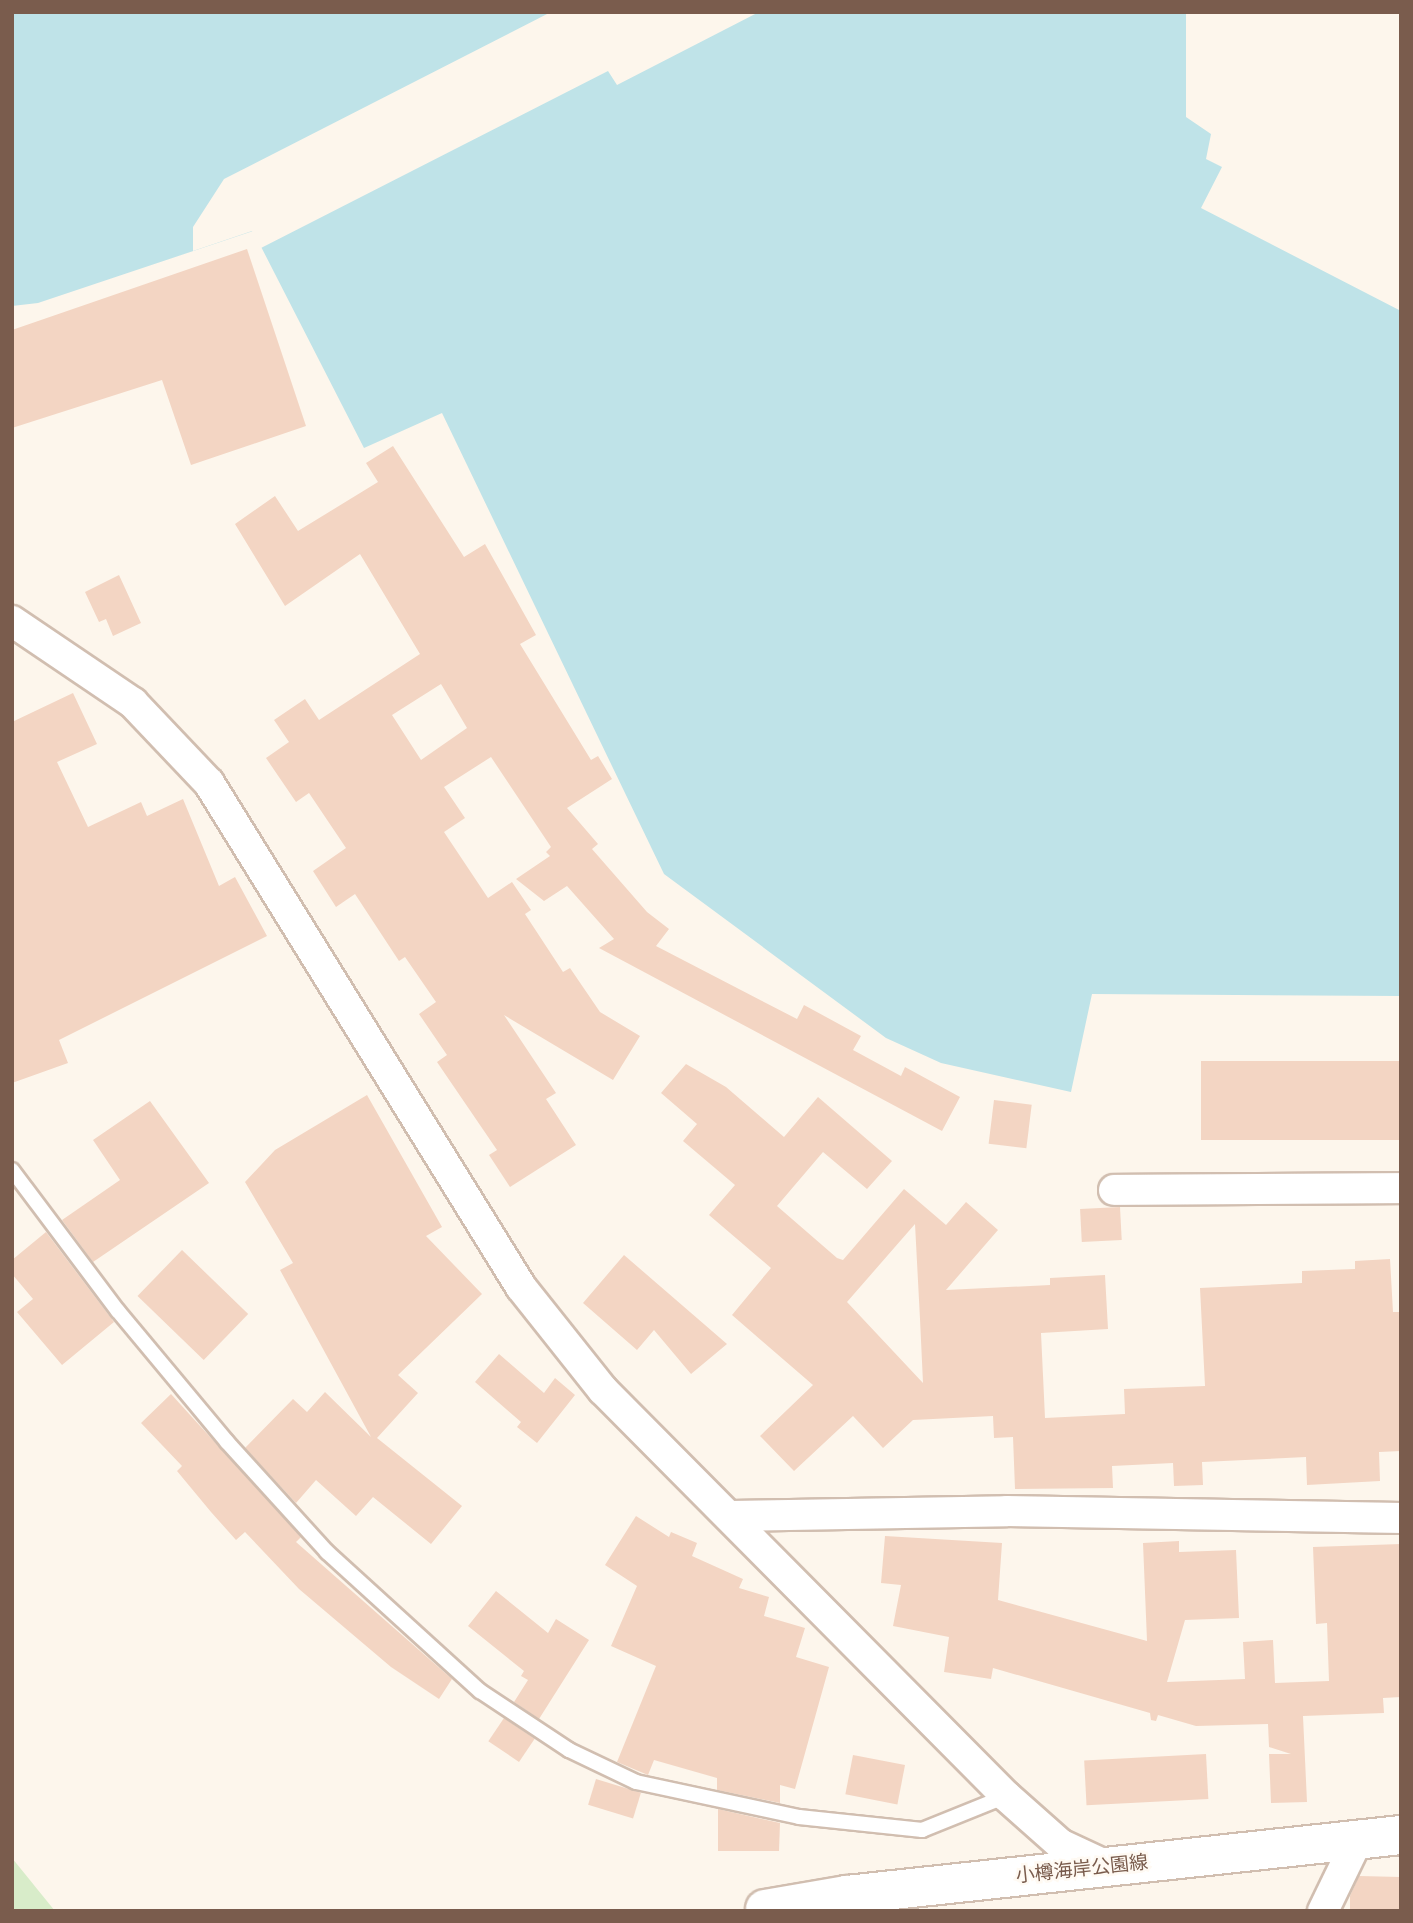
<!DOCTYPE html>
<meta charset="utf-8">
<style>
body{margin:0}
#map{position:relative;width:1413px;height:1923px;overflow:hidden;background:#fdf6ec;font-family:Signika,"Noto Sans JP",sans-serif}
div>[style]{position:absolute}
.green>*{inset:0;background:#d8ecc9}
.water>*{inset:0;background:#bfe3e8}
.pier>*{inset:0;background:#fdf6ec}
.building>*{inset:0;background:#f3d5c3;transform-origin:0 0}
.roads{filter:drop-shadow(2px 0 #d1beb0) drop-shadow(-2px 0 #d1beb0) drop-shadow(0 2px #d1beb0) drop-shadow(0 -2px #d1beb0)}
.lane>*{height:14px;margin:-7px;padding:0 7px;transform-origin:7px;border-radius:7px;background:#fff}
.street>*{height:30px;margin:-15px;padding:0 15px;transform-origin:15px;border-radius:15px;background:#fff}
.secondary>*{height:38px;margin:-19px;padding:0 19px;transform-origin:19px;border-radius:19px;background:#fff}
span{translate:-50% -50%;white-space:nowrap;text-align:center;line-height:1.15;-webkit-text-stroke:5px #fffaf3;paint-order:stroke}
.street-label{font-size:19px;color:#7a5c4d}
.frame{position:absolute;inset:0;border:14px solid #7a5c4d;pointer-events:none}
</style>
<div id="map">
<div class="green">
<i style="clip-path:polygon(12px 1858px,55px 1911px,12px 1911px)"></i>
</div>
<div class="water">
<i style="clip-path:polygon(12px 12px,1186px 12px,1186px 117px,1211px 134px,1206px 159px,1222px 167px,1201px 208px,1401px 311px,1401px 996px,1092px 994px,1071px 1092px,941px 1063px,886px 1038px,664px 874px,442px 413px,364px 448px,253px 231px,38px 303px,12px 306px)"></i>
</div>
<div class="pier">
<i style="clip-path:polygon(551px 12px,759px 12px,617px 85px,608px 71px,261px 248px,252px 231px,193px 251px,193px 227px,224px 179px)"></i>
</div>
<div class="building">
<i style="clip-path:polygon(247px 249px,306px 426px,191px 465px,162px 380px,12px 428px,12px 330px)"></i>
<i style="clip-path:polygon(evenodd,393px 446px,464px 557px,485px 544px,536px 635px,520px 644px,591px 760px,598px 756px,612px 779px,567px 808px,598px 844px,592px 849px,647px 912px,669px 929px,656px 946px,797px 1019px,804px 1005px,861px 1036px,853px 1050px,901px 1076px,905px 1067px,960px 1097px,942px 1131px,599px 948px,614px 939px,567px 886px,544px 901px,516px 879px,550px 856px,546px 852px,551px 847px,491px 757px,444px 787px,465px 818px,444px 832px,488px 898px,512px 882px,531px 910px,525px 914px,563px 972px,570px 968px,600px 1012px,640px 1036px,613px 1080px,504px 1015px,556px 1093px,546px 1099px,576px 1145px,510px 1187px,489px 1155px,497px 1150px,437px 1062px,447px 1055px,419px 1014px,436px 1002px,405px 957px,399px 961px,355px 894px,336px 907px,313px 871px,346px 848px,309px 793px,296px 802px,266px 758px,289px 742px,274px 720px,305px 699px,319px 720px,420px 654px,360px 554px,285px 606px,235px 524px,275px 496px,298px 531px,378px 482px,366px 463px,393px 446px,441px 684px,467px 728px,421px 760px,392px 715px,441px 684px)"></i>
<i style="clip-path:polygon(119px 575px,141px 623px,113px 636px,106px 619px,99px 622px,85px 592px)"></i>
<i style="clip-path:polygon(73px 693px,97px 744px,57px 762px,88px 827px,141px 802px,147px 816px,183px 799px,219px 886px,235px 877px,267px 936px,59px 1040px,68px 1063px,12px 1083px,12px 722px)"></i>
<i style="left:1201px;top:1061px;width:200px;height:79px"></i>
<i style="clip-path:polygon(evenodd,686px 1064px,726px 1087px,784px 1137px,818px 1097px,892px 1161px,867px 1189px,823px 1152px,777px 1206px,837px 1258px,843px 1260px,904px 1189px,946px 1225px,966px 1202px,998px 1230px,946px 1290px,1050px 1285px,1050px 1278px,1105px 1275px,1108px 1329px,1041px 1333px,1045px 1418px,1125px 1414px,1124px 1389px,1205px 1386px,1200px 1288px,1302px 1283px,1302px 1271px,1355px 1269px,1355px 1261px,1390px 1259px,1393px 1312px,1401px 1312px,1401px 1451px,1379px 1452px,1380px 1481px,1307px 1485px,1306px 1457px,1202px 1462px,1203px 1485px,1174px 1486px,1173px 1463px,1112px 1466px,1113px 1488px,1015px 1489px,1013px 1437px,994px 1438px,993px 1416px,913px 1420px,883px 1448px,853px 1416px,794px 1471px,760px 1436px,813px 1385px,732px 1315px,771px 1268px,709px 1215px,735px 1185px,683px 1141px,697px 1124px,661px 1093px,686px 1064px,915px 1224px,920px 1319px,923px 1383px,847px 1302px,915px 1224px)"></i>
<i style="clip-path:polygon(367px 1095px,442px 1227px,426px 1236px,482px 1294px,398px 1375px,418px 1393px,377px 1438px,462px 1506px,431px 1544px,373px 1497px,356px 1516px,316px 1480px,296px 1503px,245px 1448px,293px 1399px,307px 1412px,325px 1392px,371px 1437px,280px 1270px,293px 1263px,245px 1182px,275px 1150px)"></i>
<i style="left:994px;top:1100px;width:38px;height:44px;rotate:7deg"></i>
<i style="clip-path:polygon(150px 1101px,209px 1183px,93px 1262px,62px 1220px,120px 1180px,93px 1140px)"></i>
<i style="left:1120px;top:1207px;width:33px;height:40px;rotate:87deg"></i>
<i style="clip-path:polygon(46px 1232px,114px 1322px,62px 1365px,17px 1312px,33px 1299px,12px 1274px,12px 1260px)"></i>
<i style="left:182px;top:1250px;width:92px;height:64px;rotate:44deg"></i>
<i style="clip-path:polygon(624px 1255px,727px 1344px,691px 1374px,654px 1330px,637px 1350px,583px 1303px)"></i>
<i style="clip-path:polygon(499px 1354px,544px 1393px,555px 1378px,575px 1395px,537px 1443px,517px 1427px,521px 1422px,475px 1382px)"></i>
<i style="clip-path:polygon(171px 1394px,301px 1537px,296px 1542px,452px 1679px,439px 1699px,391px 1667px,299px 1589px,245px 1532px,236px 1540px,211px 1512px,177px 1471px,182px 1466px,141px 1423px)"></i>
<i style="clip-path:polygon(636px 1516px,669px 1537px,671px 1532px,697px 1543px,692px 1556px,743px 1579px,739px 1588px,769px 1597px,764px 1616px,805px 1628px,796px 1657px,829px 1667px,795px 1789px,780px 1785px,780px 1803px,717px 1790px,717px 1778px,654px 1760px,648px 1775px,617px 1762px,656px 1666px,611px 1646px,637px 1586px,605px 1565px)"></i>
<i style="clip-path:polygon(885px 1536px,1002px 1543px,998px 1600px,1147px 1641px,1143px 1543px,1179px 1541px,1179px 1552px,1236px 1550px,1239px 1618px,1185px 1620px,1167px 1682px,1245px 1679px,1243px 1642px,1273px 1640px,1275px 1683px,1329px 1681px,1327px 1623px,1316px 1624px,1313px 1547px,1401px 1544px,1401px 1697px,1383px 1698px,1384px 1713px,1303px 1716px,1307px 1802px,1271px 1803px,1269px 1754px,1291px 1754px,1269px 1747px,1268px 1724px,1196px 1726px,1158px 1715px,1156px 1721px,1151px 1720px,1150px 1713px,993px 1668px,991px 1679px,944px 1672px,949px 1637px,893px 1626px,901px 1585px,881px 1583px)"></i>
<i style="clip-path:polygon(496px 1591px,548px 1633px,556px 1619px,589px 1640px,539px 1719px,514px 1702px,528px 1680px,521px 1676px,524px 1671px,468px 1626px)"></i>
<i style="left:504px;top:1718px;width:37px;height:28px;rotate:34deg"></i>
<i style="left:1206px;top:1754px;width:45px;height:122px;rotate:87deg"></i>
<i style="left:853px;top:1755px;width:53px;height:40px;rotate:11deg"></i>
<i style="left:596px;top:1779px;width:47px;height:27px;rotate:17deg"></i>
<i style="clip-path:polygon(718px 1809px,780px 1823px,779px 1851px,718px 1851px)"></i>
<i style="clip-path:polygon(1359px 1876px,1401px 1877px,1401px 1911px,1350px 1911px,1350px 1896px)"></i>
</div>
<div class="roads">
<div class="lane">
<i style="left:12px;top:1170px;width:176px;rotate:53.1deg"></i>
<i style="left:118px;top:1311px;width:170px;rotate:50.2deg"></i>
<i style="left:227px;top:1442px;width:149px;rotate:47.7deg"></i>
<i style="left:327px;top:1552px;width:207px;rotate:42.3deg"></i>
<i style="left:480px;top:1691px;width:107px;rotate:33.5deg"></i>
<i style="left:569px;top:1750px;width:74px;rotate:25.5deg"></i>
<i style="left:636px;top:1782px;width:167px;rotate:12.1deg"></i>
<i style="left:799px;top:1817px;width:124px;rotate:6deg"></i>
<i style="left:922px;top:1830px;width:91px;rotate:-22deg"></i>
</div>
<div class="street">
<i style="left:12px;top:621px;width:146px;rotate:34.1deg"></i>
<i style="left:133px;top:703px;width:110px;rotate:46.5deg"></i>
<i style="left:209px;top:783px;width:593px;rotate:58.24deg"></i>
<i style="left:521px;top:1287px;width:132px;rotate:51.5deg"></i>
<i style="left:603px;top:1390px;width:572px;rotate:45.21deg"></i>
<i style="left:1006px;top:1796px;width:72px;rotate:41.6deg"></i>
<i style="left:1060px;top:1844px;width:54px;rotate:25.1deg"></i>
<i style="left:1114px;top:1190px;width:287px;rotate:-0.4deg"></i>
<i style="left:731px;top:1516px;width:276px;rotate:-1deg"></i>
<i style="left:1007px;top:1511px;width:394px;rotate:1deg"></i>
<i style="left:1323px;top:1911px;width:80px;rotate:-64.1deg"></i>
</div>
<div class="secondary">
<i style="left:765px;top:1909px;width:83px;rotate:-9.7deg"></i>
<i style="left:847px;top:1895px;width:557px;rotate:-6.18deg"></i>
</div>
</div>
<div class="street-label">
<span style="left:1082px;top:1870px;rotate:-6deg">小樽海岸公園線</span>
</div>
<div class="frame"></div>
</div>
